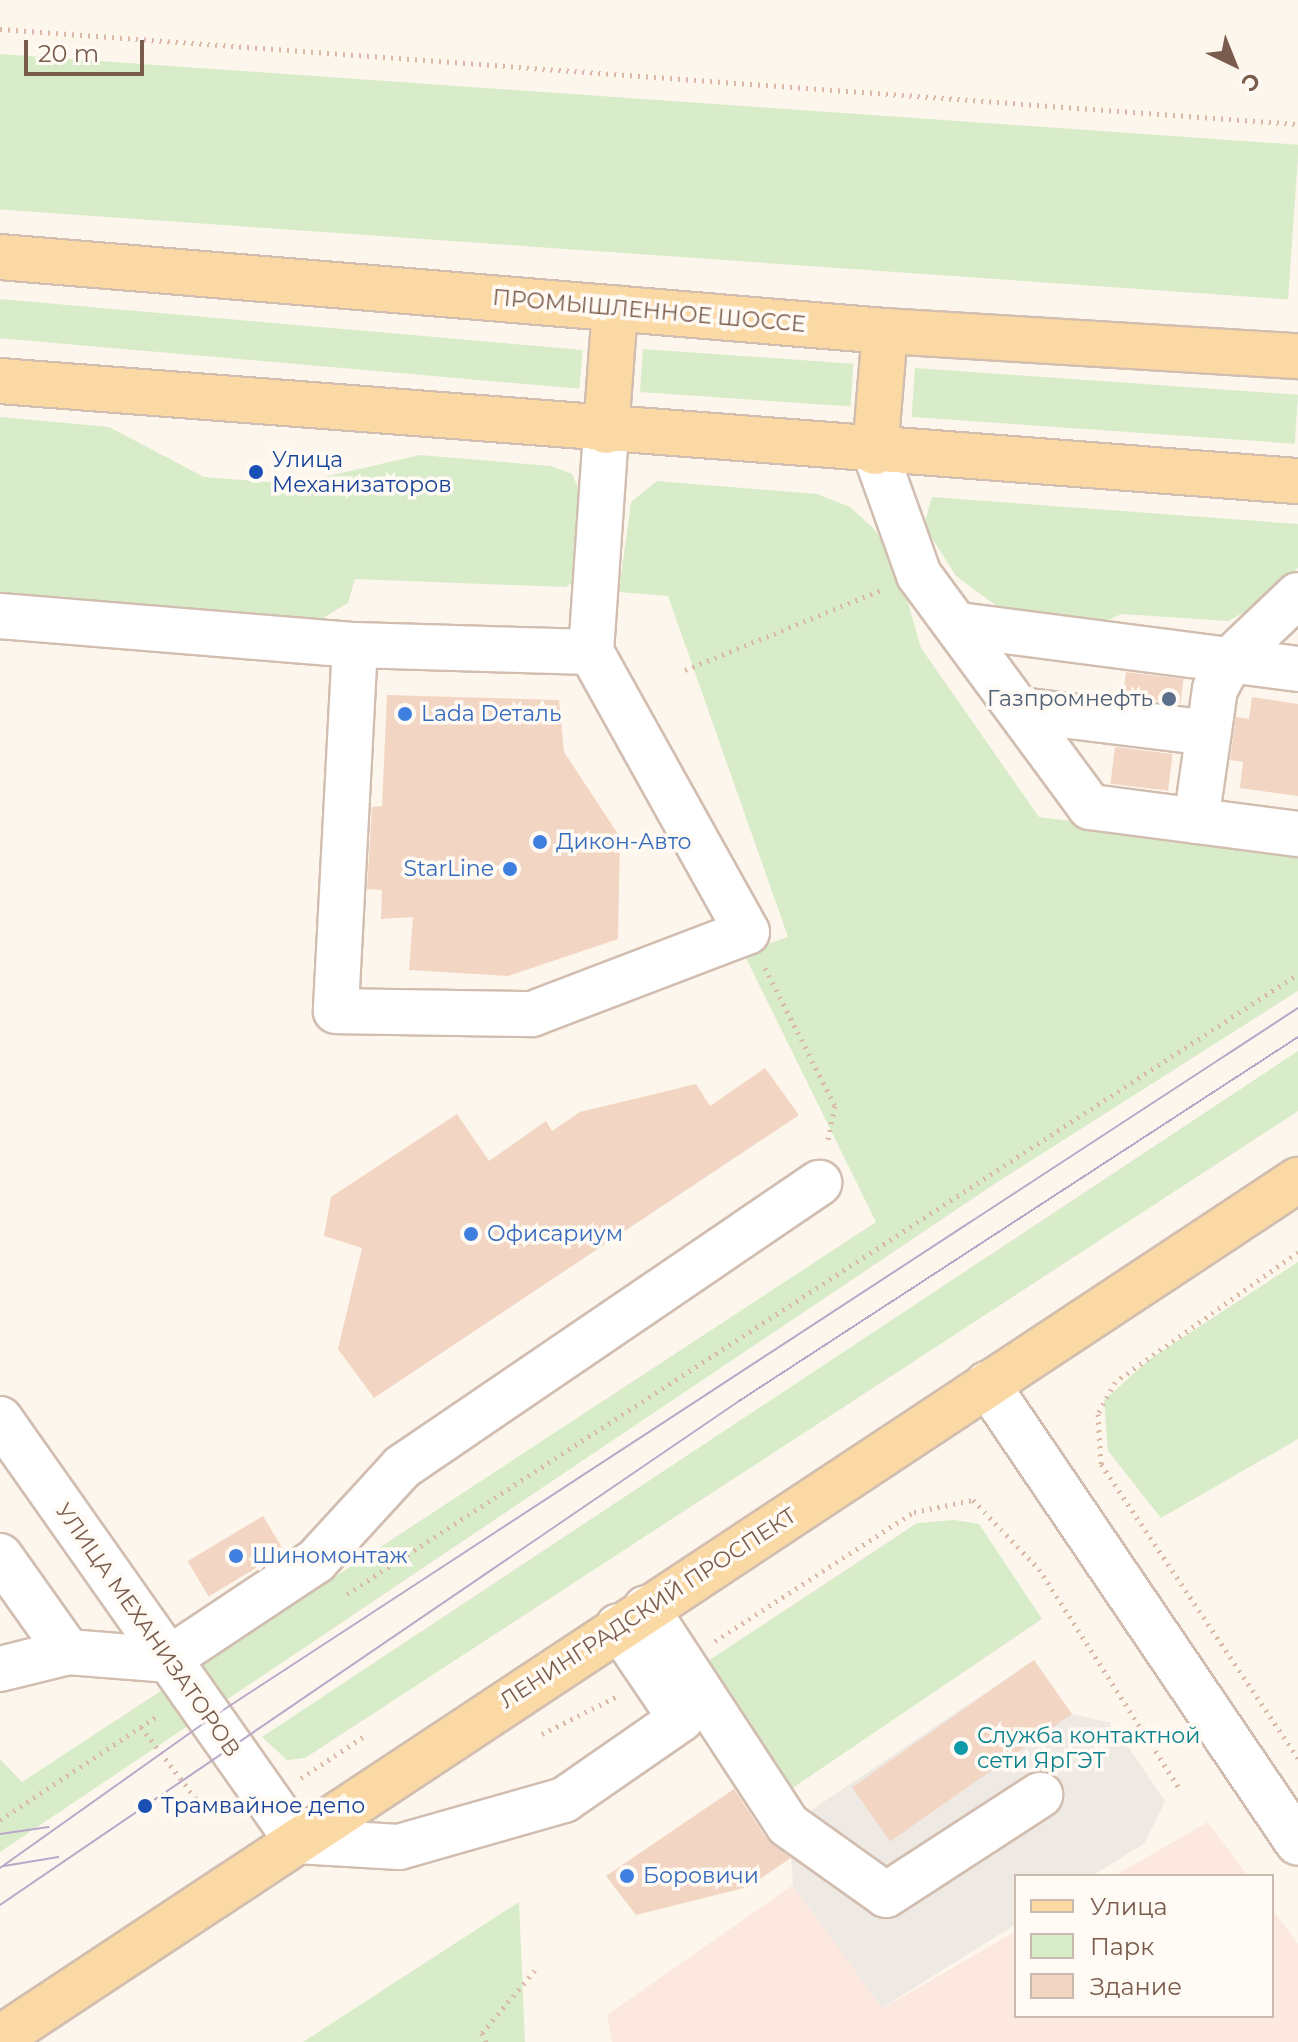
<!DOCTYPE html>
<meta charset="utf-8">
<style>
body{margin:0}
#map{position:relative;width:1298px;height:2042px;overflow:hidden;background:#fdf6ec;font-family:Montserrat,sans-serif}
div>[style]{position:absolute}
.commercial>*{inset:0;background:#fde8e0}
.industrial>*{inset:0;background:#efe9e4}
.green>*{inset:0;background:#d8ecc9;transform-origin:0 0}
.building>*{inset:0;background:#f3d5c3;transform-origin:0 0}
.path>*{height:5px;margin-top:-2.5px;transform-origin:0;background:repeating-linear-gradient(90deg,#d9b8a5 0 2px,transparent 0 8px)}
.roads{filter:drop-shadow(2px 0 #d1beb0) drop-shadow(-2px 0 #d1beb0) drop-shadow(0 2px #d1beb0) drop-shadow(0 -2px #d1beb0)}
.minor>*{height:44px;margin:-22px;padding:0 22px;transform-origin:22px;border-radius:22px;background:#fff}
.major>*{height:44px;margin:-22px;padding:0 22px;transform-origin:22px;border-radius:22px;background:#fbd9a5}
.tram>*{height:2px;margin:-1px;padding:0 1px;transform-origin:1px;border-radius:1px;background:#b9a8c9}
.dots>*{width:22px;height:22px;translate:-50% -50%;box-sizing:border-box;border:4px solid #fffaf3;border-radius:50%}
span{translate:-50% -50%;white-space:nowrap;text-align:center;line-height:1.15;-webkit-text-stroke:7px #fffaf3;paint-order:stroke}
.street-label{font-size:22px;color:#7a5c4d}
.transit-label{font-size:22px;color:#164399}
.left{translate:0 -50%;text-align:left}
.service-label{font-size:22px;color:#4e5e75}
.right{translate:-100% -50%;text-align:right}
.shop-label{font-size:22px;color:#366cbe}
.culture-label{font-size:22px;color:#0d838f}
.legend{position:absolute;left:1014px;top:1874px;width:260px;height:144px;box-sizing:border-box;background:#fffaf3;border:2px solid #cabbb1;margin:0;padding:10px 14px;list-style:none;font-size:24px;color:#7a5c4d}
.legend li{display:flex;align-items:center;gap:16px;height:40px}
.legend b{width:40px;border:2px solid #cabbb1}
.north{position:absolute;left:1194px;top:24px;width:80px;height:80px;-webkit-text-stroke:6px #fffaf3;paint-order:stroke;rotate:137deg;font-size:22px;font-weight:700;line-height:32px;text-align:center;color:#7a5c4d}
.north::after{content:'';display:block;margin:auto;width:28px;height:36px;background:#7a5c4d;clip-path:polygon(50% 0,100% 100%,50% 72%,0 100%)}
.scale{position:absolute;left:24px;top:40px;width:120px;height:36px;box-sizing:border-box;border:4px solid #7a5c4d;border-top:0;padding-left:10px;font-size:24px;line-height:28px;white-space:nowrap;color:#7a5c4d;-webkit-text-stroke:6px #fffaf3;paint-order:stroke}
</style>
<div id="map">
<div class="commercial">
<i style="clip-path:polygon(1208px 1822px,1248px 1876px,1114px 1876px)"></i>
<i style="clip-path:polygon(793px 1885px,883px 2008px,1016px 1931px,1016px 2016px,1272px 2016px,1272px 1909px,1298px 1944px,1298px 2042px,612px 2042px,607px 2015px)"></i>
</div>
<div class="industrial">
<i style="clip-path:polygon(1034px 1660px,1072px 1714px,1112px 1723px,1165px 1801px,1145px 1843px,1092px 1876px,1016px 1876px,1016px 1924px,882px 2008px,793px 1885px,791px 1857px,776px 1834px)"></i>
</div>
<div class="green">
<i style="left:0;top:54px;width:1302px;height:155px;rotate:4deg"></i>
<i style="left:0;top:299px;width:585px;height:39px;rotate:5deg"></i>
<i style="left:643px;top:349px;width:211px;height:43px;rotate:4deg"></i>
<i style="left:915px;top:368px;width:384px;height:49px;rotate:4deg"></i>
<i style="clip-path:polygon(0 417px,109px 427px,204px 477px,293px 484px,420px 455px,551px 466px,572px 474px,582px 496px,579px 577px,566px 587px,355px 579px,348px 603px,313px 624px,0 599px)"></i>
<i style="clip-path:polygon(657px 481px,817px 494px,850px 507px,876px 531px,902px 582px,921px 648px,1039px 817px,1298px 850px,1298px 991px,999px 1181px,0 1852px,0 1759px,22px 1782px,876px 1222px,743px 952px,788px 937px,668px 596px,619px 592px,631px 502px)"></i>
<i style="clip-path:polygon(932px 497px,1298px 524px,1298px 568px,1262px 603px,1228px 621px,1122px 614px,1098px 624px,998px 607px,956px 576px,924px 525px)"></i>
<i style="clip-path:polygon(1298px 1051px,1298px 1111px,305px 1758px,287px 1760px,262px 1737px)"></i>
<i style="clip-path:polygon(1298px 1262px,1298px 1439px,1161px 1518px,1108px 1451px,1104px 1400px,1150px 1359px)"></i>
<i style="clip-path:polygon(954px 1520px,979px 1524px,1042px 1619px,791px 1789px,699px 1667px,917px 1523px)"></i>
<i style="clip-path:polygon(519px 1902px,525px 2042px,303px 2042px)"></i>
</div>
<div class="building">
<i style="left:1126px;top:672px;width:58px;height:25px;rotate:7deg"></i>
<i style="clip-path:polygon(387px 695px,559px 700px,564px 752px,620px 837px,618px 939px,508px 976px,409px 970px,413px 917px,381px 919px,382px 890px,367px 889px,372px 807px,382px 806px)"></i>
<i style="clip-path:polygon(1252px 697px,1298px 704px,1298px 796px,1240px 788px,1243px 762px,1230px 760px,1236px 717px,1249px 719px)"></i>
<i style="left:1115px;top:747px;width:58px;height:37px;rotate:7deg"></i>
<i style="clip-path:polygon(765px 1068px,799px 1115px,374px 1398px,338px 1349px,362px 1248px,324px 1236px,331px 1197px,457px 1114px,489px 1161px,546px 1121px,552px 1131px,580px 1112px,696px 1084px,710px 1106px)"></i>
<i style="left:263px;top:1516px;width:41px;height:88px;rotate:59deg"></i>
<i style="left:1034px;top:1660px;width:66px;height:222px;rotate:55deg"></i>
<i style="clip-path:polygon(734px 1789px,767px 1839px,791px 1858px,748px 1887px,636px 1915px,606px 1876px)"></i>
</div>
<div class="path">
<i style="left:0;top:29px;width:1301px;rotate:4.19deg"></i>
<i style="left:685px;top:670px;width:212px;rotate:-22.2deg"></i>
<i style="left:765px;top:968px;width:155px;rotate:63.1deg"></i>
<i style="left:835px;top:1106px;width:40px;rotate:102deg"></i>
<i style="left:1298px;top:1252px;width:224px;rotate:144.6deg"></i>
<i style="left:1115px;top:1382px;width:36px;rotate:118deg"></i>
<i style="left:1098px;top:1414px;width:50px;rotate:86.6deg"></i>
<i style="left:1101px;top:1464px;width:354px;rotate:56.2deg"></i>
<i style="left:347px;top:1594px;width:1135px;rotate:-33.1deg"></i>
<i style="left:715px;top:1641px;width:237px;rotate:-33deg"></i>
<i style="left:914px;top:1512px;width:60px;rotate:-11.5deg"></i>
<i style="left:973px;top:1500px;width:95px;rotate:46.3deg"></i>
<i style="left:1039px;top:1569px;width:258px;rotate:57.4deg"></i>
<i style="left:141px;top:1727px;width:108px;rotate:52.5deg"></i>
<i style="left:542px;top:1734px;width:83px;rotate:-26.6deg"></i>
<i style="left:301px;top:1778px;width:74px;rotate:-33.5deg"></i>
<i style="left:0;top:1820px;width:188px;rotate:-33.5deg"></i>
<i style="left:486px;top:2042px;width:10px;rotate:-114deg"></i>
<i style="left:482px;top:2033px;width:82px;rotate:-49.9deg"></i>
</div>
<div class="roads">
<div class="minor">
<i style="left:875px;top:452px;width:131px;rotate:70.3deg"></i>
<i style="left:919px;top:575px;width:288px;rotate:53.6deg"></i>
<i style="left:1090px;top:807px;width:210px;rotate:7.4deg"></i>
<i style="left:0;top:616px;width:356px;rotate:4.7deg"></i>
<i style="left:355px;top:645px;width:236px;rotate:1.7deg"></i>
<i style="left:591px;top:652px;width:222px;rotate:-86.1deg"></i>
<i style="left:959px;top:625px;width:342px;rotate:7.4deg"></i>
<i style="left:355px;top:645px;width:366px;rotate:93deg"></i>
<i style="left:336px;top:1011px;width:196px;rotate:0.9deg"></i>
<i style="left:532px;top:1014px;width:230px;rotate:-20.9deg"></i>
<i style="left:747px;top:932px;width:321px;rotate:-119.1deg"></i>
<i style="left:1020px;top:710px;width:190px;rotate:6.9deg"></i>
<i style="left:1196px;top:821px;width:133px;rotate:-81.8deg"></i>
<i style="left:1215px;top:689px;width:35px;rotate:-61deg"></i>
<i style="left:1232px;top:658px;width:91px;rotate:-43.7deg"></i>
<i style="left:987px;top:1384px;width:554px;rotate:55.88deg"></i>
<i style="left:0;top:1419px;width:516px;rotate:54.86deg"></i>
<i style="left:297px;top:1841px;width:102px;rotate:3.4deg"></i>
<i style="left:399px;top:1847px;width:172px;rotate:-15.9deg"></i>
<i style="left:564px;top:1800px;width:142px;rotate:-34.7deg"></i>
<i style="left:681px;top:1719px;width:112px;rotate:-124.1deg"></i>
<i style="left:0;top:1556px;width:118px;rotate:54.7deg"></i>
<i style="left:646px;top:1608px;width:259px;rotate:56.8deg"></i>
<i style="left:788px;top:1825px;width:120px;rotate:35.5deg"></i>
<i style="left:886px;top:1895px;width:184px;rotate:-33deg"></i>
<i style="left:0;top:1669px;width:70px;rotate:-14deg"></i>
<i style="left:68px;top:1652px;width:99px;rotate:4.6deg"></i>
<i style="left:167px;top:1660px;width:179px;rotate:-33.6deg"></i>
<i style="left:316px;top:1561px;width:127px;rotate:-47.5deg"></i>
<i style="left:402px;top:1467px;width:505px;rotate:-34.26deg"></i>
</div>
<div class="major">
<i style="left:0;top:257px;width:888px;rotate:4.78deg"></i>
<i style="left:885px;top:331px;width:414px;rotate:3.5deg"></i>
<i style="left:0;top:381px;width:1302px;rotate:4.41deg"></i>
<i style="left:606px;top:431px;width:123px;rotate:-85.8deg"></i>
<i style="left:875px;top:452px;width:121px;rotate:-85.3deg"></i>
<i style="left:0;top:2038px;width:1556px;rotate:-33.47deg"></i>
</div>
</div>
<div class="tram">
<i style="left:0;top:1834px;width:49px;rotate:-8.1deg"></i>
<i style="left:4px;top:1866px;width:55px;rotate:-9.5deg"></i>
<i style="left:0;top:1868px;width:259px;rotate:-35.4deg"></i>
<i style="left:211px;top:1718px;width:1298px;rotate:-33.15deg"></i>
<i style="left:0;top:1905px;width:895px;rotate:-34.29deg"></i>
<i style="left:739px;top:1401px;width:667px;rotate:-33.07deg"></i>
</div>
<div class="dots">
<i style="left:256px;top:472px;background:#1a4fb4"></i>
<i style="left:1169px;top:699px;background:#5c6f8a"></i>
<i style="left:405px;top:714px;background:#3f7fe0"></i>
<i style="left:540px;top:842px;background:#3f7fe0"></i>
<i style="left:510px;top:869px;background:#3f7fe0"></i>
<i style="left:471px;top:1234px;background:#3f7fe0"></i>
<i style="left:236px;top:1556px;background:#3f7fe0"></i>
<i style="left:961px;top:1748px;background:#0f9aa8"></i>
<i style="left:145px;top:1806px;background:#1a4fb4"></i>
<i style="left:627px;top:1876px;background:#3f7fe0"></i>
</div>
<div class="street-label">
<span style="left:649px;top:311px;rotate:5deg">ПРОМЫШЛЕННОЕ ШОССЕ</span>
<span style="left:648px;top:1608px;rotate:-33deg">ЛЕНИНГРАДСКИЙ ПРОСПЕКТ</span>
<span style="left:148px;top:1630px;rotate:55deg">УЛИЦА МЕХАНИЗАТОРОВ</span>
</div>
<div class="transit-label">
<span class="left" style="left:272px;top:472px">Улица<br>Механизаторов</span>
<span class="left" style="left:161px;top:1806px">Трамвайное депо</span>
</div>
<div class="service-label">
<span class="right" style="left:1153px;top:699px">Газпромнефть</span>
</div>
<div class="shop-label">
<span class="left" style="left:421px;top:714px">Lada Dеталь</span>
<span class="left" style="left:556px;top:842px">Дикон-Авто</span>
<span class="right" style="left:494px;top:869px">StarLine</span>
<span class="left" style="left:487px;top:1234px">Офисариум</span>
<span class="left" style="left:252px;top:1556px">Шиномонтаж</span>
<span class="left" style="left:643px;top:1876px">Боровичи</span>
</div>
<div class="culture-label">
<span class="left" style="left:977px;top:1748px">Служба контактной<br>сети ЯрГЭТ</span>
</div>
<ul class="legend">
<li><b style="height:10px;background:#fbd9a5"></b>Улица</li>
<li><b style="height:22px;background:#d8ecc9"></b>Парк</li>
<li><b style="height:22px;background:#f3d5c3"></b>Здание</li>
</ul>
<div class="north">С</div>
<div class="scale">20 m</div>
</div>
